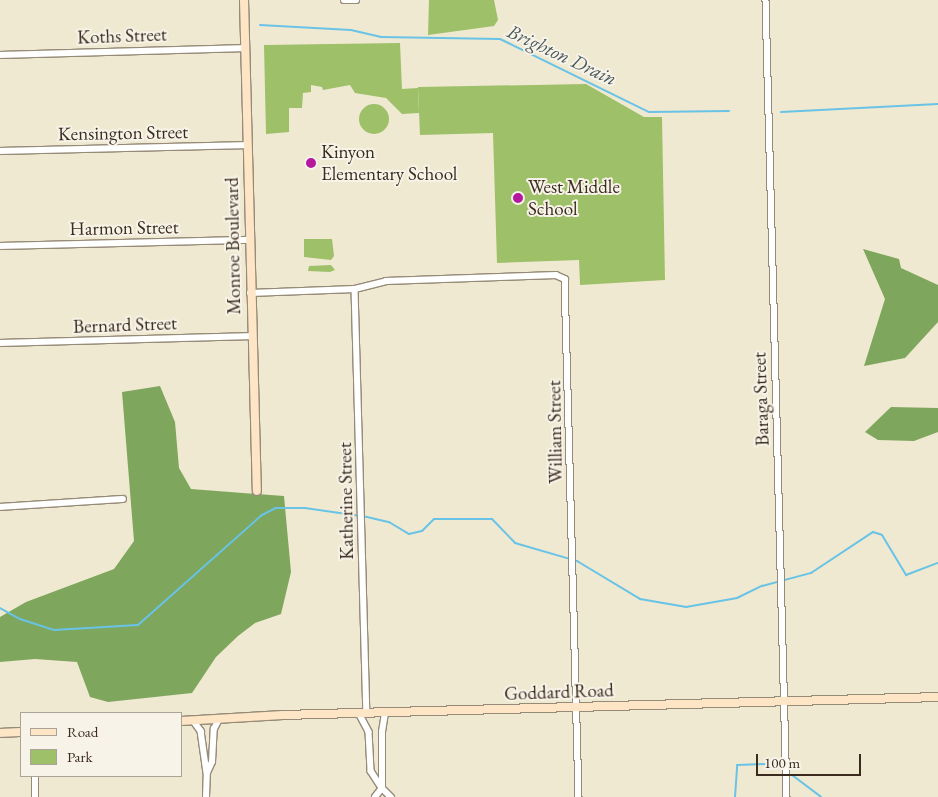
<!DOCTYPE html>
<style>
body{margin:0}
#map{position:relative;width:938px;height:797px;overflow:hidden;background:#f0e9d1;font-family:"EB Garamond",serif}
div>[style]{position:absolute}
.green>*{inset:0;background:#9dc069}
.round{border-radius:50%}
.forest>*{inset:0;background:#7ea65d}
.stream>*{height:2px;margin:-1px;padding:0 1px;transform-origin:1px;border-radius:1px;background:#69c3e7}
.roads{filter:drop-shadow(1px 0 #968a78) drop-shadow(-1px 0 #968a78) drop-shadow(0 1px #968a78) drop-shadow(0 -1px #968a78)}
.street>*{height:5.5px;margin:-2.75px;padding:0 2.75px;transform-origin:2.75px;border-radius:2.75px;background:#fff}
.secondary>*{height:8px;margin:-4px;padding:0 4px;transform-origin:4px;border-radius:4px;background:#fde5c5}
.dots>*{width:14px;height:14px;translate:-50% -50%;box-sizing:border-box;border:2px solid #f7f3e8;border-radius:50%}
span{translate:-50% -50%;white-space:nowrap;text-align:center;line-height:1.15;-webkit-text-stroke:4px #f7f3e8;paint-order:stroke}
.street-label{font-size:19px;color:#3b2a1e}
.poi-label{font-size:19px;color:#3b2a1e}
.left{translate:0 -50%;text-align:left}
.water-label{font-size:20px;color:#49585a;font-style:italic}
.legend{position:absolute;left:20px;top:712px;width:162px;height:65px;box-sizing:border-box;background:#f7f3e8;border:1px solid #aca397;margin:0;padding:6px 9px;list-style:none;font-size:15px;color:#3b2a1e}
.legend li{display:flex;align-items:center;gap:10px;height:25px}
.legend b{width:25px;border:1px solid #aca397}
.scale{position:absolute;left:756px;top:754px;width:105px;height:22px;box-sizing:border-box;border:2px solid #3b2a1e;border-top:0;padding-left:6px;font-size:15px;line-height:18px;white-space:nowrap;color:#3b2a1e;-webkit-text-stroke:4px #f7f3e8;paint-order:stroke}
</style>
<div id="map">
<div class="green">
<i style="clip-path:polygon(429px 0,494px 0,498px 20px,494px 26px,428px 35px)"></i>
<i style="clip-path:polygon(400px 43px,402px 89px,418px 88px,419px 113px,402px 114px,386px 98px,355px 93px,350px 85px,323px 90px,322px 87px,311px 85px,311px 92px,303px 93px,302px 108px,289px 108px,289px 132px,266px 134px,264px 45px)"></i>
<i style="clip-path:polygon(586px 84px,644px 117px,662px 117px,665px 280px,580px 285px,579px 260px,497px 263px,493px 133px,420px 135px,418px 87px)"></i>
<i class="round" style="left:359px;top:104px;width:30px;height:30px"></i>
<i style="clip-path:polygon(304px 239px,332px 239px,334px 256px,331px 260px,304px 257px)"></i>
<i style="clip-path:polygon(331px 265px,335px 270px,330px 272px,308px 271px,309px 266px)"></i>
</div>
<div class="forest">
<i style="clip-path:polygon(863px 249px,899px 259px,901px 268px,938px 285px,938px 322px,905px 358px,864px 366px,885px 299px)"></i>
<i style="clip-path:polygon(160px 386px,175px 422px,179px 468px,191px 489px,284px 496px,291px 572px,281px 614px,255px 623px,238px 636px,216px 657px,192px 693px,108px 702px,90px 697px,77px 662px,35px 659px,0 662px,0 617px,26px 602px,114px 569px,134px 541px,122px 392px)"></i>
<i style="clip-path:polygon(891px 407px,938px 408px,938px 432px,914px 441px,878px 440px,865px 432px)"></i>
</div>
<div class="stream">
<i style="left:260px;top:25px;width:91px;rotate:3.1deg"></i>
<i style="left:351px;top:30px;width:31px;rotate:13deg"></i>
<i style="left:381px;top:37px;width:119px;rotate:1deg"></i>
<i style="left:500px;top:39px;width:166px;rotate:26.1deg"></i>
<i style="left:649px;top:112px;width:80px;rotate:-0.7deg"></i>
<i style="left:781px;top:112px;width:157px;rotate:-2.9deg"></i>
<i style="left:0;top:608px;width:23px;rotate:29deg"></i>
<i style="left:20px;top:619px;width:36px;rotate:18deg"></i>
<i style="left:54px;top:630px;width:84px;rotate:-3.4deg"></i>
<i style="left:138px;top:625px;width:166px;rotate:-41.6deg"></i>
<i style="left:262px;top:515px;width:16px;rotate:-27deg"></i>
<i style="left:276px;top:508px;width:29px"></i>
<i style="left:305px;top:508px;width:63px;rotate:8.3deg"></i>
<i style="left:367px;top:517px;width:23px;rotate:13deg"></i>
<i style="left:389px;top:522px;width:23px;rotate:31deg"></i>
<i style="left:409px;top:534px;width:13px;rotate:-13deg"></i>
<i style="left:422px;top:531px;width:17px;rotate:-45deg"></i>
<i style="left:434px;top:519px;width:58px"></i>
<i style="left:492px;top:519px;width:33px;rotate:46deg"></i>
<i style="left:515px;top:543px;width:65px;rotate:16.2deg"></i>
<i style="left:577px;top:561px;width:74px;rotate:31.1deg"></i>
<i style="left:640px;top:599px;width:47px;rotate:9.9deg"></i>
<i style="left:686px;top:607px;width:52px;rotate:-10deg"></i>
<i style="left:737px;top:598px;width:28px;rotate:-26deg"></i>
<i style="left:762px;top:586px;width:51px;rotate:-14.9deg"></i>
<i style="left:811px;top:573px;width:74px;rotate:-33.5deg"></i>
<i style="left:873px;top:532px;width:9px;rotate:18deg"></i>
<i style="left:882px;top:535px;width:47px;rotate:59deg"></i>
<i style="left:906px;top:575px;width:34px;rotate:-21deg"></i>
<i style="left:792px;top:775px;width:36px;rotate:37deg"></i>
<i style="left:735px;top:797px;width:32px;rotate:-86deg"></i>
<i style="left:737px;top:765px;width:34px;rotate:-2deg"></i>
<i style="left:771px;top:764px;width:8px;rotate:23deg"></i>
</div>
<div class="roads">
<div class="street">
<i style="left:344px;top:0;width:12px"></i>
<i style="left:766px;top:0;width:797px;rotate:88.49deg"></i>
<i style="left:0;top:55px;width:245px;rotate:-1.6deg"></i>
<i style="left:0;top:151px;width:247px;rotate:-1.4deg"></i>
<i style="left:0;top:246px;width:249px;rotate:-1.4deg"></i>
<i style="left:355px;top:289px;width:424px;rotate:88.4deg"></i>
<i style="left:250px;top:293px;width:105px;rotate:-2.2deg"></i>
<i style="left:355px;top:289px;width:32px;rotate:-14deg"></i>
<i style="left:386px;top:281px;width:170px;rotate:-2deg"></i>
<i style="left:556px;top:275px;width:10px;rotate:24deg"></i>
<i style="left:565px;top:279px;width:518px;rotate:88.45deg"></i>
<i style="left:0;top:343px;width:251px;rotate:-1.6deg"></i>
<i style="left:0;top:507px;width:123px;rotate:-3.7deg"></i>
<i style="left:359px;top:713px;width:21px;rotate:62deg"></i>
<i style="left:369px;top:732px;width:39px;rotate:87deg"></i>
<i style="left:371px;top:771px;width:20px;rotate:57deg"></i>
<i style="left:382px;top:788px;width:56px;rotate:-90deg"></i>
<i style="left:382px;top:732px;width:20px;rotate:-81deg"></i>
<i style="left:193px;top:720px;width:14px;rotate:54deg"></i>
<i style="left:201px;top:731px;width:42px;rotate:81.9deg"></i>
<i style="left:207px;top:773px;width:12px;rotate:-66deg"></i>
<i style="left:212px;top:762px;width:33px;rotate:-87deg"></i>
<i style="left:214px;top:729px;width:11px;rotate:-63deg"></i>
<i style="left:35px;top:797px;width:21px;rotate:-90deg"></i>
<i style="left:206px;top:797px;width:24px;rotate:-88deg"></i>
<i style="left:375px;top:797px;width:11px;rotate:-52deg"></i>
<i style="left:382px;top:788px;width:13px;rotate:45deg"></i>
</div>
<div class="secondary">
<i style="left:244px;top:0;width:491px;rotate:88.5deg"></i>
<i style="left:181px;top:721px;width:102px;rotate:-3.4deg"></i>
<i style="left:283px;top:715px;width:655px;rotate:-1.57deg"></i>
<i style="left:0;top:733px;width:21px;rotate:-3deg"></i>
</div>
</div>
<div class="dots">
<i style="left:311px;top:163px;background:#b5179e"></i>
<i style="left:518px;top:198px;background:#b5179e"></i>
</div>
<div class="street-label">
<span style="left:122px;top:36px;rotate:-2deg">Koths Street</span>
<span style="left:123px;top:133px;rotate:-1deg">Kensington Street</span>
<span style="left:124px;top:228px;rotate:-1deg">Harmon Street</span>
<span style="left:233px;top:246px;rotate:-91deg">Monroe Boulevard</span>
<span style="left:125px;top:325px;rotate:-2deg">Bernard Street</span>
<span style="left:761px;top:399px;rotate:-92deg">Baraga Street</span>
<span style="left:555px;top:432px;rotate:-91deg">William Street</span>
<span style="left:346px;top:501px;rotate:-91deg">Katherine Street</span>
<span style="left:559px;top:692px;rotate:-2deg">Goddard Road</span>
</div>
<div class="poi-label">
<span class="left" style="left:321px;top:163px">Kinyon<br>Elementary School</span>
<span class="left" style="left:528px;top:198px">West Middle<br>School</span>
</div>
<div class="water-label">
<span style="left:562px;top:55px;rotate:25deg">Brighton Drain</span>
</div>
<ul class="legend">
<li><b style="height:6px;background:#fde5c5"></b>Road</li>
<li><b style="height:14px;background:#9dc069"></b>Park</li>
</ul>
<div class="scale">100 m</div>
</div>
